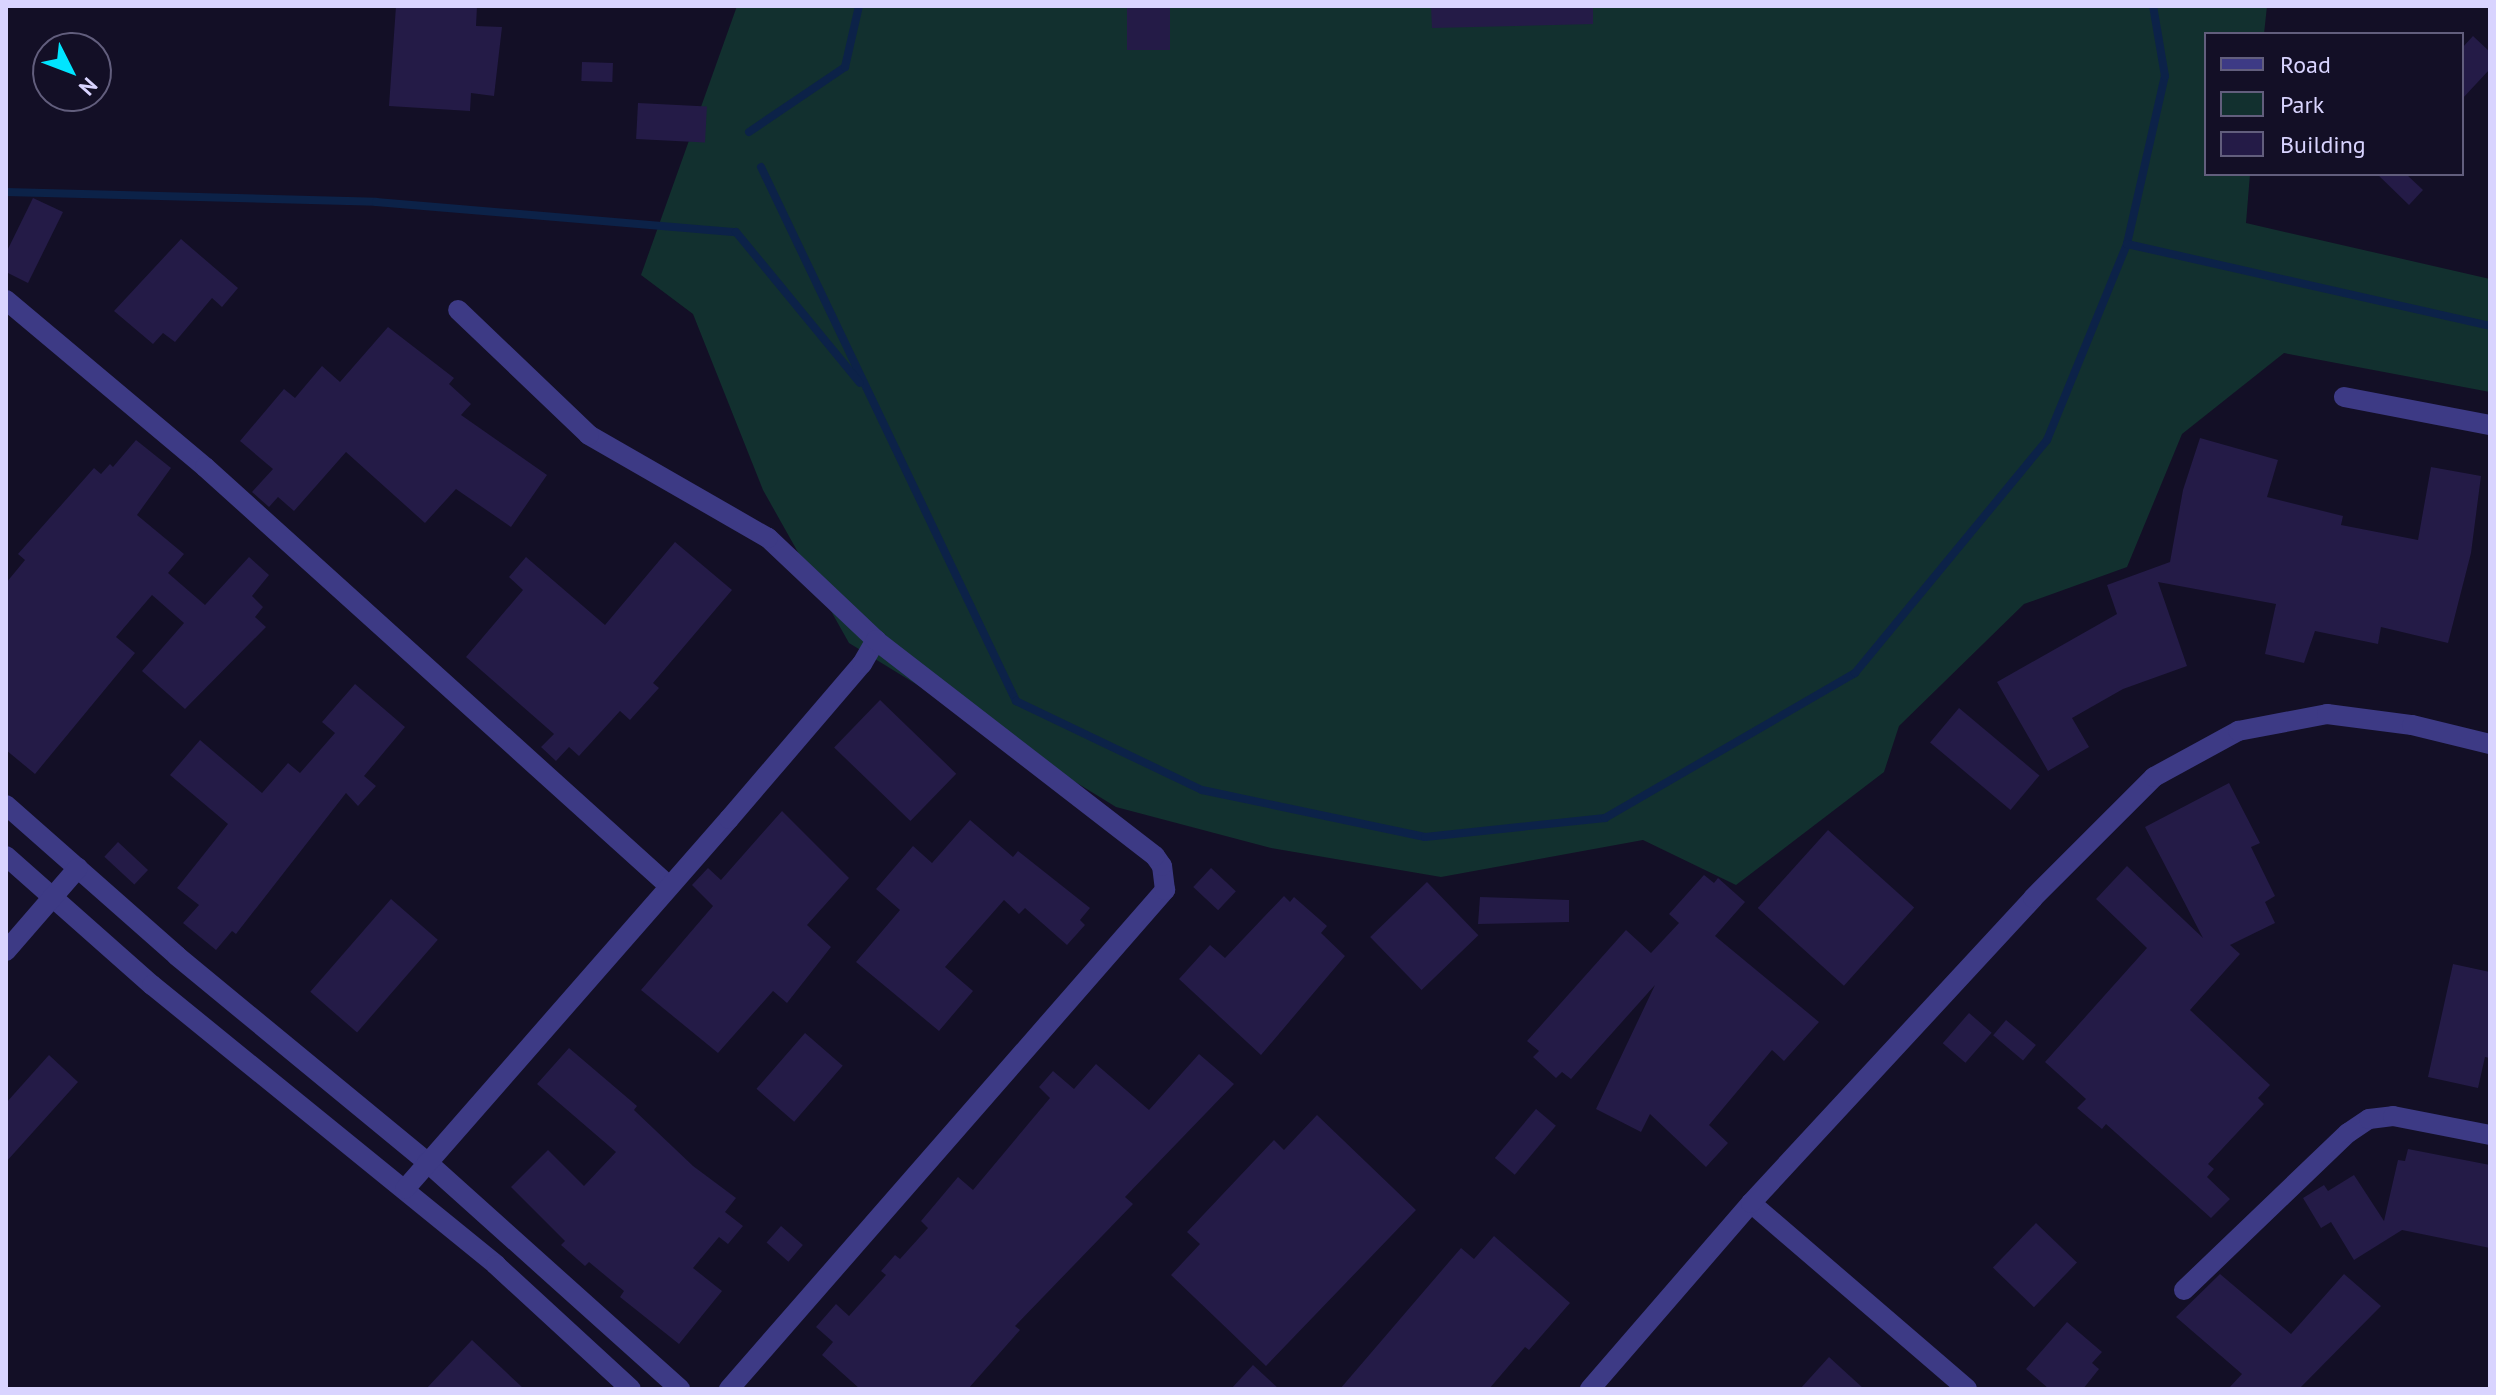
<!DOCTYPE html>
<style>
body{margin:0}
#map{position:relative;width:2496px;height:1395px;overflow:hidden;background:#130f26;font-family:"PT Sans",sans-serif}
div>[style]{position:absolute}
.green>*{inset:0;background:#12302f}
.stream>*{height:8px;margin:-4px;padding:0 4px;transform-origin:4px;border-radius:4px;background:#0c2248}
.building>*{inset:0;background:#241b47;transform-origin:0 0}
.minor>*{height:20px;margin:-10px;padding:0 10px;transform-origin:10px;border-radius:10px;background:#3d3a85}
span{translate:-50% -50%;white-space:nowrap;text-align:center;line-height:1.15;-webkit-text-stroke:6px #130f26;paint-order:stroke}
.frame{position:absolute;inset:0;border:8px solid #d9d4ff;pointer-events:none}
.legend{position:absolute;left:2204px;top:32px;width:260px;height:144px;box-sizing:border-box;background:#130f26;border:2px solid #625e7d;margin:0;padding:10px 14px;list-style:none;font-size:24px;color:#d9d4ff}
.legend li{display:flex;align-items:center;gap:16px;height:40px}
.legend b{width:40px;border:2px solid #625e7d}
.north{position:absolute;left:32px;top:32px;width:80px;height:80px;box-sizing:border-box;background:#130f26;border:2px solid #625e7d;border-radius:50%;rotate:132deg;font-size:22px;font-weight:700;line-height:32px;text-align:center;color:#d9d4ff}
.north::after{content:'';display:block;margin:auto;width:28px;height:36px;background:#00e5ff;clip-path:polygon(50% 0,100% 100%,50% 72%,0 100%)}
</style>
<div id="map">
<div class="green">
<i style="clip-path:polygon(737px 6px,2267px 6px,2264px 34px,2206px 34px,2206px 174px,2250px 174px,2246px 223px,2490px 279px,2490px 392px,2284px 353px,2182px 434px,2127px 567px,2024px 604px,1899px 726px,1884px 772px,1736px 885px,1643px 840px,1441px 877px,1271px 848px,1116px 807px,849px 643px,763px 490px,693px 314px,641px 275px)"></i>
</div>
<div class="stream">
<i style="left:749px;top:132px;width:116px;rotate:-34.1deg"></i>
<i style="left:845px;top:67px;width:63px;rotate:-77.1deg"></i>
<i style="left:761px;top:167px;width:592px;rotate:64.47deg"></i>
<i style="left:1016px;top:701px;width:206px;rotate:25.6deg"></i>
<i style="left:1202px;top:790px;width:228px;rotate:11.9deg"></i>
<i style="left:1425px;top:837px;width:181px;rotate:-6deg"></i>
<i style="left:1605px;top:818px;width:289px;rotate:-30.1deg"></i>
<i style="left:1855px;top:673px;width:302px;rotate:-50.5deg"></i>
<i style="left:2047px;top:440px;width:212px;rotate:-67.8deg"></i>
<i style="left:2127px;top:244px;width:172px;rotate:-77.3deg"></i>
<i style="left:2165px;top:76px;width:71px;rotate:-99.7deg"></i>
<i style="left:6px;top:192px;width:370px;rotate:1.5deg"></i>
<i style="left:376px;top:202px;width:361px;rotate:4.8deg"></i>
<i style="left:736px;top:232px;width:195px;rotate:50.6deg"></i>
<i style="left:2127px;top:244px;width:372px;rotate:12.7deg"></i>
</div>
<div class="building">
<i style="clip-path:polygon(396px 6px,477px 6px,476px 26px,502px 27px,494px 96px,471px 93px,470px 111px,389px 106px)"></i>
<i style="left:1127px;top:6px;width:43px;height:44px"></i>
<i style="clip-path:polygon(1431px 6px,1593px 6px,1593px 24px,1432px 28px)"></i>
<i style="clip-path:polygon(2473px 36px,2490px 52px,2490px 69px,2462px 99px,2462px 48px)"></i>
<i style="left:582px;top:62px;width:31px;height:19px;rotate:2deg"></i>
<i style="left:638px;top:103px;width:69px;height:36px;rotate:3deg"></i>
<i style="clip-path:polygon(2377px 174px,2406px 174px,2423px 190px,2409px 205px)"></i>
<i style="clip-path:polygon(33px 198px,63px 212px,28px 283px,6px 272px,6px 253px)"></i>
<i style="clip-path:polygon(181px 239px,238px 288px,222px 307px,212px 298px,175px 342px,163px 333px,153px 344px,114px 311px)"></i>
<i style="clip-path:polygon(388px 327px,454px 378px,449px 384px,471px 404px,461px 415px,547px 475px,511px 527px,456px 489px,425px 523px,346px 452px,294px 511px,278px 497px,269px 507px,252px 492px,273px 469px,240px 441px,284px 389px,295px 398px,322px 366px,340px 382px)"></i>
<i style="clip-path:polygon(2200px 438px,2278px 460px,2267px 497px,2343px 516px,2341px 525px,2418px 540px,2431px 467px,2481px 476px,2471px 553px,2448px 643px,2381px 627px,2378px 644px,2315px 631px,2304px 663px,2265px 654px,2276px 604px,2158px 582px,2187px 666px,2123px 689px,2072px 718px,2089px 747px,2048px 771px,1997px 682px,2117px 614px,2107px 585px,2170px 562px,2183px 490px)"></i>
<i style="clip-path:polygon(136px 440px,171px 468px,137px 515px,184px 554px,168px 573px,205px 605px,249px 557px,269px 575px,252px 596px,263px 607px,255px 617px,266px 627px,185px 709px,142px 671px,184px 623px,152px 595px,116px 637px,135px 653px,35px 774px,6px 750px,6px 583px,25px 560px,18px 554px,94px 468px,101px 474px,110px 464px,113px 467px)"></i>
<i style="clip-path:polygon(675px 542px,732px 590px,653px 683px,659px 688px,630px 720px,620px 711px,579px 756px,569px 747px,556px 761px,541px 747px,554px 734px,466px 657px,523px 590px,509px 577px,526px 557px,605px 625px)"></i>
<i style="clip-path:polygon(355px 684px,405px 727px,364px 776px,376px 786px,358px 806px,346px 793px,236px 934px,232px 931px,216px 950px,183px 923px,199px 905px,177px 888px,228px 824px,170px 775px,200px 740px,262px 793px,288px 763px,300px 773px,335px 733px,322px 722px)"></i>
<i style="left:880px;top:700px;width:106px;height:66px;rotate:44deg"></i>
<i style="left:1959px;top:708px;width:105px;height:45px;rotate:40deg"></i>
<i style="clip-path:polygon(2229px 783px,2260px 843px,2251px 847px,2275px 896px,2265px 902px,2275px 923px,2230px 945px,2240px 954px,2190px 1010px,2270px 1085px,2258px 1098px,2264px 1104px,2208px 1164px,2214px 1169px,2207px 1177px,2230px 1199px,2211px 1218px,2106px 1124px,2102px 1129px,2077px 1108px,2086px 1099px,2045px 1062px,2147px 948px,2096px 899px,2127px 866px,2203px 938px,2145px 827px)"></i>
<i style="clip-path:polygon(782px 811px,849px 878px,807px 925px,831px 947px,787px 1003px,773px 991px,718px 1053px,641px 990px,713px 906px,692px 885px,708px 868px,721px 880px)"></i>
<i style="clip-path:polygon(970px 820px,1013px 857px,1018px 851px,1090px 908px,1080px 920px,1085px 925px,1067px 945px,1025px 908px,1019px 914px,1004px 900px,945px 967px,973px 991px,939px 1031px,856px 962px,900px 910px,876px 889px,913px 846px,932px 863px)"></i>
<i style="left:1828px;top:830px;width:116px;height:105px;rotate:42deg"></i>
<i style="left:118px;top:842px;width:41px;height:20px;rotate:43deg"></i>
<i style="left:1211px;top:868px;width:34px;height:26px;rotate:43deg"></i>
<i style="clip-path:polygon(1704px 875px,1714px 883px,1718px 878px,1745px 902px,1715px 936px,1819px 1022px,1784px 1061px,1772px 1050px,1709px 1125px,1728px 1143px,1706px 1167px,1650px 1114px,1641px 1132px,1596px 1109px,1655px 985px,1571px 1079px,1562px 1072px,1556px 1078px,1533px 1057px,1539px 1051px,1527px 1041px,1626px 930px,1651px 953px,1679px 923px,1669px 914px)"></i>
<i style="left:1427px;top:882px;width:74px;height:79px;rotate:46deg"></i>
<i style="clip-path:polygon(1284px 896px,1290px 902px,1294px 897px,1327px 926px,1321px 933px,1345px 956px,1261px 1055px,1179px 979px,1210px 945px,1225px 958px)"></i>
<i style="clip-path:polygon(1480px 897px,1569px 900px,1569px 922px,1478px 924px)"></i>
<i style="left:391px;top:899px;width:62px;height:123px;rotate:41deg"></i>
<i style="clip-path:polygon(2453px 964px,2490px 972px,2490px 1058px,2485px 1057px,2478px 1088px,2428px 1077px)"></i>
<i style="left:1969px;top:1013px;width:30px;height:40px;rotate:41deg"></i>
<i style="left:2006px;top:1020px;width:39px;height:20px;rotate:40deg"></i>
<i style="left:805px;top:1033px;width:50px;height:74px;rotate:41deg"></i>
<i style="clip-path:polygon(569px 1048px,637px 1106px,634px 1110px,693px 1166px,736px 1198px,725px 1212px,743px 1226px,728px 1244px,719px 1237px,693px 1268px,722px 1291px,679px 1344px,620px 1297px,624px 1291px,589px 1262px,585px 1266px,561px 1245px,565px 1241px,511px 1187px,548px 1150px,584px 1186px,616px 1152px,537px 1084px)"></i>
<i style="clip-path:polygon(1199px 1054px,1234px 1084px,1125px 1197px,1133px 1204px,1015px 1326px,1020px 1330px,968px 1389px,860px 1389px,822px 1355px,833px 1342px,816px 1327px,836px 1304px,849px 1316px,886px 1275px,881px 1271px,895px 1255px,900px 1259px,928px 1228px,921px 1221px,958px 1177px,973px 1190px,1050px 1098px,1039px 1087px,1053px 1071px,1074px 1089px,1096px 1064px,1149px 1110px)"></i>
<i style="clip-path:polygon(49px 1055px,78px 1082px,6px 1162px,6px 1103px)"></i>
<i style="left:1536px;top:1109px;width:26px;height:64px;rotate:40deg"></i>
<i style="clip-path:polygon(1317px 1115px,1416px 1210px,1266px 1366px,1171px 1275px,1200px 1244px,1187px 1232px,1274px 1140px,1284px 1150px)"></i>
<i style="clip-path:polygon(2408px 1149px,2490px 1165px,2490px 1248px,2402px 1230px,2354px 1260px,2331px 1222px,2321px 1228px,2303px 1198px,2324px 1185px,2328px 1191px,2354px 1175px,2384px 1221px,2398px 1160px,2405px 1161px)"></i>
<i style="left:2036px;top:1223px;width:57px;height:62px;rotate:44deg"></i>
<i style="left:781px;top:1226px;width:29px;height:22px;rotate:41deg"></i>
<i style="clip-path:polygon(1494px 1236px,1570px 1303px,1529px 1350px,1525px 1347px,1489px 1389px,1340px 1389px,1461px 1248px,1474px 1259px)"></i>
<i style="clip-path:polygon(2220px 1274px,2291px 1334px,2344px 1274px,2381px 1306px,2299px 1389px,2228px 1389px,2242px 1374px,2176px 1317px)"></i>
<i style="clip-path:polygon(2067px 1322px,2102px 1352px,2092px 1363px,2099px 1369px,2083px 1389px,2049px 1389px,2026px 1369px)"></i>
<i style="clip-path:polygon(472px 1340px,524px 1389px,426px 1389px)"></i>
<i style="clip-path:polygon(1829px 1357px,1864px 1389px,1800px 1389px)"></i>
<i style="clip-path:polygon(1253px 1365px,1279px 1389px,1231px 1389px)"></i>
</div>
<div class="minor">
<i style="left:6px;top:300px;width:260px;rotate:40deg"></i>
<i style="left:205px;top:467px;width:624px;rotate:42.08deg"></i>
<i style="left:2344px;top:397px;width:149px;rotate:10.9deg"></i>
<i style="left:6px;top:805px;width:228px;rotate:41.4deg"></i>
<i style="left:177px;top:956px;width:324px;rotate:39.5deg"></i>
<i style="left:427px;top:1162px;width:340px;rotate:41.9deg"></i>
<i style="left:6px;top:856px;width:195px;rotate:41.5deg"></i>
<i style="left:152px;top:985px;width:444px;rotate:39.1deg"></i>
<i style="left:496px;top:1265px;width:183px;rotate:42.6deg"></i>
<i style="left:6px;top:951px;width:110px;rotate:-49.1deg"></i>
<i style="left:405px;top:1189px;width:492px;rotate:-48.8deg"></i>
<i style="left:729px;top:819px;width:204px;rotate:-49.4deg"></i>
<i style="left:862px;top:664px;width:28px;rotate:-60deg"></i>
<i style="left:876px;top:640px;width:149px;rotate:-136.6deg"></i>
<i style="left:768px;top:538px;width:207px;rotate:-150.1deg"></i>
<i style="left:589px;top:435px;width:181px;rotate:-136.3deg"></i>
<i style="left:1751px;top:1203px;width:285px;rotate:40.7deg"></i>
<i style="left:2184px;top:1290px;width:227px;rotate:-43.8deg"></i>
<i style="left:2348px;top:1133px;width:25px;rotate:-34deg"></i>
<i style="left:2369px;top:1119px;width:24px;rotate:-7deg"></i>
<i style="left:2393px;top:1116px;width:99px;rotate:11.1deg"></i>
<i style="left:729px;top:1389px;width:663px;rotate:-48.85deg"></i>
<i style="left:1165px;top:890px;width:24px;rotate:-97deg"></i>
<i style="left:1162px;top:866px;width:12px;rotate:-125deg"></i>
<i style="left:1155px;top:856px;width:353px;rotate:-142.3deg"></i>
<i style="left:1590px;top:1389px;width:246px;rotate:-49.1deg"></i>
<i style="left:1751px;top:1203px;width:415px;rotate:-47.2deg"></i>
<i style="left:2033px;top:898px;width:171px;rotate:-45deg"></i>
<i style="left:2154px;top:777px;width:96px;rotate:-28.7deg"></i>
<i style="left:2238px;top:731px;width:91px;rotate:-10.8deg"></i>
<i style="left:2327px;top:714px;width:86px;rotate:7.4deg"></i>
<i style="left:2412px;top:725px;width:80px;rotate:13.7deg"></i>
</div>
<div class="frame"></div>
<ul class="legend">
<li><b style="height:10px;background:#3d3a85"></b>Road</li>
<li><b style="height:22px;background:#12302f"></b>Park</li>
<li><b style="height:22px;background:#241b47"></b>Building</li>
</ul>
<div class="north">N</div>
</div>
